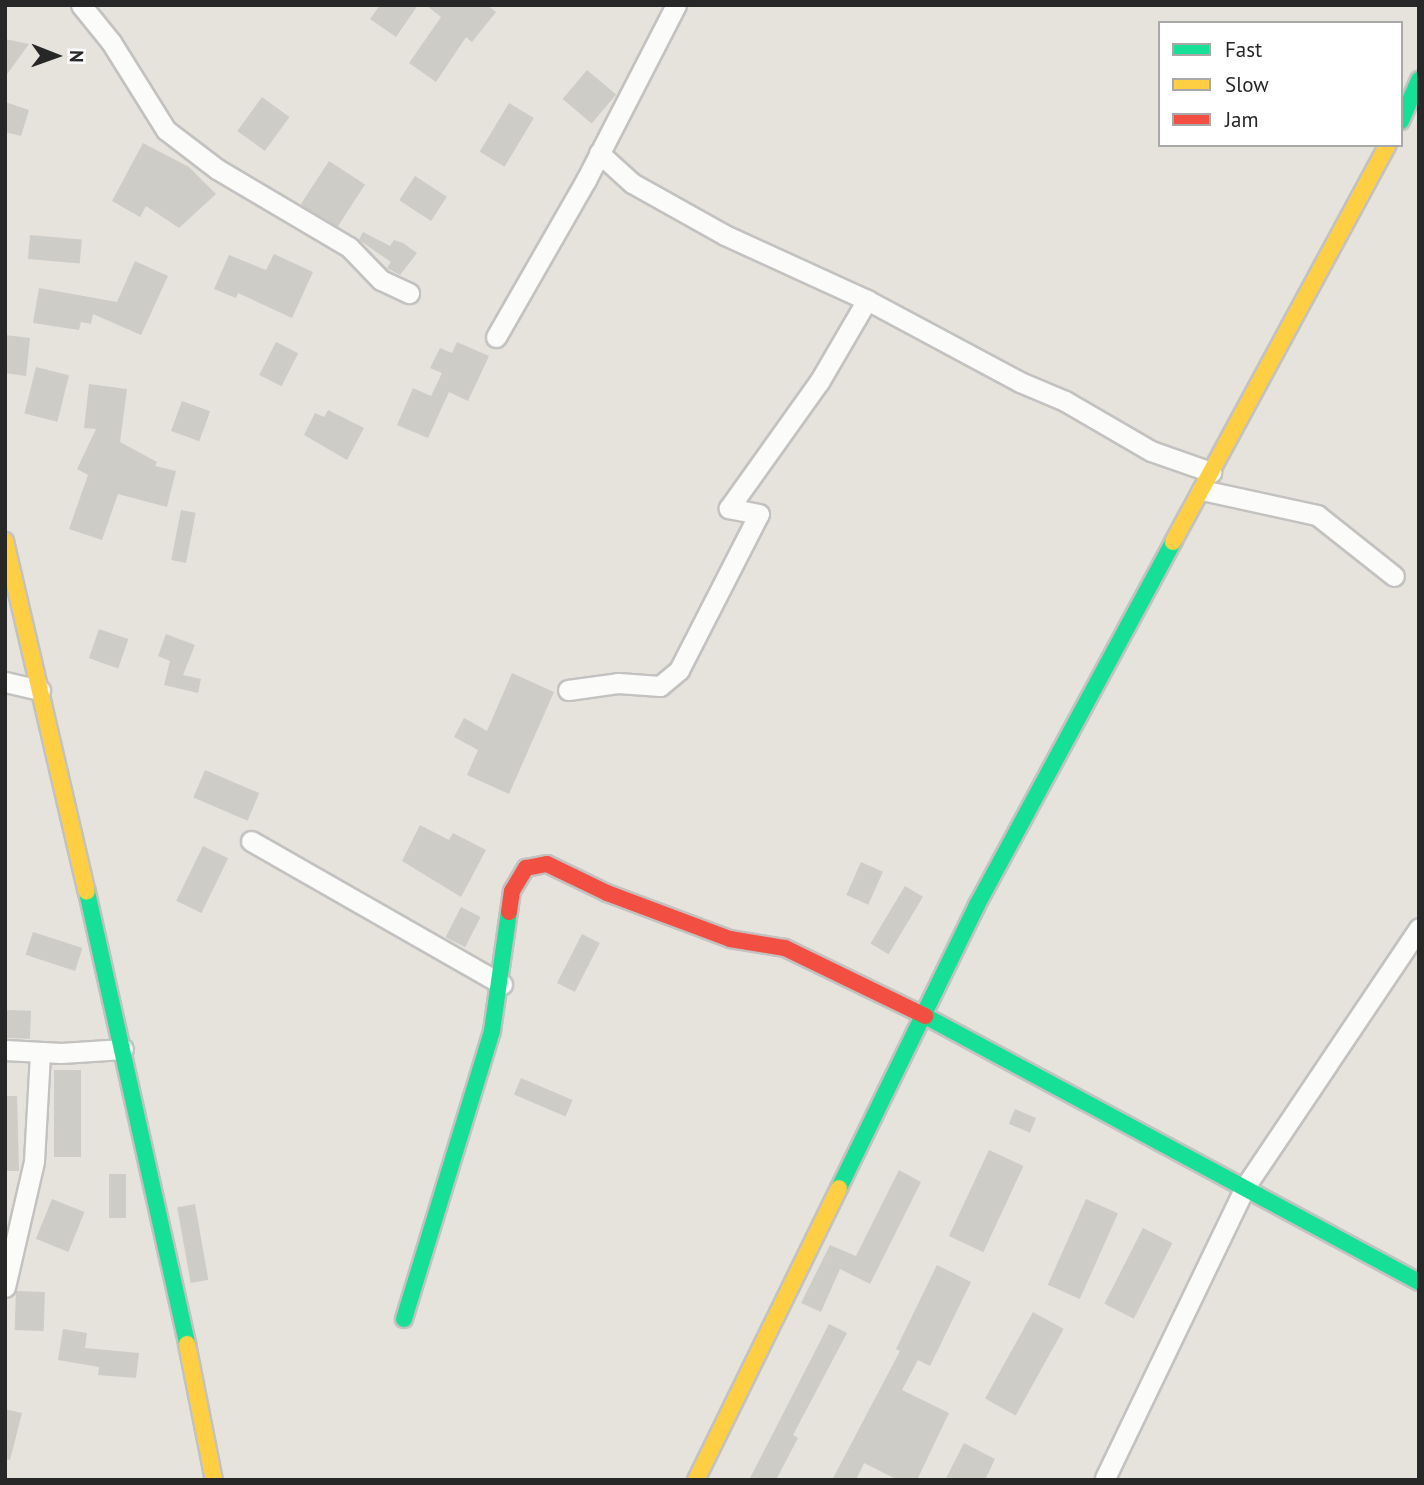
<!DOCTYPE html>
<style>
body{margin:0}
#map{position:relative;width:1424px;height:1485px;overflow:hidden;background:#e5e3dc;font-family:"PT Sans",sans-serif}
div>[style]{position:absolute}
.building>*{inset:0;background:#ceccc7;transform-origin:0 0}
.roads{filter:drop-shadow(2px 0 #c3c2c1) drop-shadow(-2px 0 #c3c2c1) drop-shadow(0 2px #c3c2c1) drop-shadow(0 -2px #c3c2c1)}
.street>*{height:19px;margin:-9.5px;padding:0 9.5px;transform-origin:9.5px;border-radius:9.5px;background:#fbfbfa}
.fast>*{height:16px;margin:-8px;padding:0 8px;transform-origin:8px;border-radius:8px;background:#16e098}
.slow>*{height:16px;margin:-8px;padding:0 8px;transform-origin:8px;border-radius:8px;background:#ffcf43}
.jam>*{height:16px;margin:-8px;padding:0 8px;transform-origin:8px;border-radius:8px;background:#f24e42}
span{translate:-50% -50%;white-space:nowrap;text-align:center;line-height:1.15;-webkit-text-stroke:5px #fff;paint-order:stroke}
.frame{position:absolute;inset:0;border:7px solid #272727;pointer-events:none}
.legend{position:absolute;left:1158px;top:21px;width:245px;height:126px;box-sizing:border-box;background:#fff;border:2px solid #a9a9a9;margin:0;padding:9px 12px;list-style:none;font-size:21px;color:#272727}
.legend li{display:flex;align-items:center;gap:14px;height:35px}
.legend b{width:35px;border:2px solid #a9a9a9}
.north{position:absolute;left:21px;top:21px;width:70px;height:70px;-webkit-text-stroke:5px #fff;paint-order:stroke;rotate:91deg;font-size:19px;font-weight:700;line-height:28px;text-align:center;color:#272727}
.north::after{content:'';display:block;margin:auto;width:24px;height:32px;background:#272727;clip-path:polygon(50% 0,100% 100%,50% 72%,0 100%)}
</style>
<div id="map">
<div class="building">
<i style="clip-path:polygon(380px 5px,418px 5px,396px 37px,370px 19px)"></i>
<i style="clip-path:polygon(426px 5px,487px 5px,496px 12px,472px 42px,466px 37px,436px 82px,409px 63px,441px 17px)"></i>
<i style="clip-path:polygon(5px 39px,29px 44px,5px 77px)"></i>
<i style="left:587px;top:70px;width:38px;height:38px;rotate:40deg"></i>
<i style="left:262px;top:97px;width:34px;height:42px;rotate:36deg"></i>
<i style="clip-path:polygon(5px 102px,29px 110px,21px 136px,5px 132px)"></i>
<i style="left:509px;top:103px;width:29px;height:57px;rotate:31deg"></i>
<i style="clip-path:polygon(143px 143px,189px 167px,216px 194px,179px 228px,146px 206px,140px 217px,112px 201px)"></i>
<i style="left:329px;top:161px;width:43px;height:52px;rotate:33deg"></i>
<i style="left:415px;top:176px;width:38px;height:29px;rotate:33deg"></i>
<i style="clip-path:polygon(363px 232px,390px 246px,394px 240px,403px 243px,417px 253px,400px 275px,387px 268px,391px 262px,359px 240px)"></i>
<i style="left:30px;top:235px;width:52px;height:24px;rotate:5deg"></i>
<i style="clip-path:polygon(274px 254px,313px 272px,292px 318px,238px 293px,236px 298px,214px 289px,229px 255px,266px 270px)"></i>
<i style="clip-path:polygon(135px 261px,168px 276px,141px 335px,93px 314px,91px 324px,81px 322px,79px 330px,33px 323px,39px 288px,117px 302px)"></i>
<i style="clip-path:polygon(5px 335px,30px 338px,26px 376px,5px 373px)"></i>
<i style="left:276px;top:342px;width:25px;height:37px;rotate:27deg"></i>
<i style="clip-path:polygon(457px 342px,489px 356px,468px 401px,449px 392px,428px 438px,397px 425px,413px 388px,431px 396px,442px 373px,430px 368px,440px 348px,452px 353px)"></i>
<i style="left:36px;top:367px;width:34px;height:48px;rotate:14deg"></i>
<i style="clip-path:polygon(89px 384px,127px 389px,120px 442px,157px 462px,155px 466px,176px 471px,167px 507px,118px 494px,102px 540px,69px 529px,88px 475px,77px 469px,96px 429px,84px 428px)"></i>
<i style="left:182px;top:401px;width:30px;height:32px;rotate:20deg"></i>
<i style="clip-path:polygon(328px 410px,364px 428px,347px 460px,304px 435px,315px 413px,324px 417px)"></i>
<i style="left:181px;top:510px;width:15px;height:51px;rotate:11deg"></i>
<i style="left:99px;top:629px;width:31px;height:31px;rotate:19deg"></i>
<i style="clip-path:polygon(166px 634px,195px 645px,183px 675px,201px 679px,198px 693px,164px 685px,170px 661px,158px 656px)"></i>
<i style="clip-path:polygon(512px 673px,554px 692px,509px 794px,467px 775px,478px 750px,454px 737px,464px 718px,487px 731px)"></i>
<i style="left:205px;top:770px;width:59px;height:30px;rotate:23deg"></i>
<i style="clip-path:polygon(420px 825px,449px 840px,453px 833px,486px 850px,461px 897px,402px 861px)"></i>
<i style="left:203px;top:846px;width:28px;height:61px;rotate:26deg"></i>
<i style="left:861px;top:862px;width:24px;height:36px;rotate:24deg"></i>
<i style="left:905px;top:886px;width:21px;height:67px;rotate:31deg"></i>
<i style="left:461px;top:907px;width:22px;height:34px;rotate:27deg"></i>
<i style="left:33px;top:932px;width:52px;height:24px;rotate:18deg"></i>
<i style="left:582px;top:934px;width:20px;height:55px;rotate:27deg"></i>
<i style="left:6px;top:1010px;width:25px;height:28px;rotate:2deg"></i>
<i style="left:54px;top:1070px;width:27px;height:87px"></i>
<i style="left:521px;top:1078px;width:56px;height:18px;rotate:23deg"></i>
<i style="clip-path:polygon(5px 1096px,17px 1096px,19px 1171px,5px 1171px)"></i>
<i style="left:1015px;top:1109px;width:23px;height:16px;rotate:23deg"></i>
<i style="left:989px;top:1150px;width:38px;height:95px;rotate:25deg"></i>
<i style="clip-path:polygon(899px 1170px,921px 1182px,870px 1284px,840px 1269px,821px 1312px,801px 1303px,830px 1245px,856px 1256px)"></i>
<i style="left:109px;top:1174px;width:17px;height:44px"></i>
<i style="left:52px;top:1199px;width:35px;height:43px;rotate:22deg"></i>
<i style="left:1086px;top:1199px;width:35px;height:94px;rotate:24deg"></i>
<i style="left:195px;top:1204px;width:77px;height:18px;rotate:80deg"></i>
<i style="left:1143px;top:1228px;width:33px;height:85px;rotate:27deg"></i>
<i style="clip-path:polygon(937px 1265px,971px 1282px,930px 1366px,918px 1360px,902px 1390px,949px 1413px,917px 1480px,898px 1480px,864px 1463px,856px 1480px,832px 1480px,900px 1351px,896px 1349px)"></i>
<i style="left:16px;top:1291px;width:29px;height:39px;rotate:2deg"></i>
<i style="left:1033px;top:1312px;width:35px;height:99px;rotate:29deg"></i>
<i style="clip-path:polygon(829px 1324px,847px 1333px,793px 1435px,798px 1438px,776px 1480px,749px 1480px)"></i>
<i style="clip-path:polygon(63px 1329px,87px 1333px,85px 1348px,139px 1353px,136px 1378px,98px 1375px,99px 1367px,58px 1360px)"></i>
<i style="clip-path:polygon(5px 1409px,22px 1413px,10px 1460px,5px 1459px)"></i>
<i style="clip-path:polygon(964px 1443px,995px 1459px,985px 1480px,945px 1480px)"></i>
</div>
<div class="roads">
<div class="street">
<i style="left:81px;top:5px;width:48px;rotate:51deg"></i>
<i style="left:111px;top:42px;width:104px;rotate:58deg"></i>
<i style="left:166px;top:130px;width:64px;rotate:37.4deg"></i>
<i style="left:217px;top:169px;width:153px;rotate:30.6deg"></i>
<i style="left:349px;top:247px;width:46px;rotate:45.9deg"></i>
<i style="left:381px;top:280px;width:31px;rotate:25deg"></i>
<i style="left:599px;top:153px;width:45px;rotate:42.3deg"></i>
<i style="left:632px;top:183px;width:107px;rotate:29.2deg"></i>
<i style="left:725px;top:235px;width:156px;rotate:24.6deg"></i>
<i style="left:867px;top:300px;width:174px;rotate:28.2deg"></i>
<i style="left:1020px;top:382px;width:49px;rotate:22.9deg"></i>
<i style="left:1065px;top:401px;width:99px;rotate:30.2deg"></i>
<i style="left:1151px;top:451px;width:64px;rotate:19.3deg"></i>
<i style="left:496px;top:337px;width:181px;rotate:-60.2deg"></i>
<i style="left:586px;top:180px;width:197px;rotate:-62.8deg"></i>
<i style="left:1202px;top:490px;width:118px;rotate:12.3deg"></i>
<i style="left:1317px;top:515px;width:98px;rotate:38.4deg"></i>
<i style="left:5px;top:682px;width:36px;rotate:13deg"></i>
<i style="left:568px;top:690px;width:50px;rotate:-8deg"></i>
<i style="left:618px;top:683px;width:42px;rotate:4.1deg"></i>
<i style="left:660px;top:686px;width:25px;rotate:-40deg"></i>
<i style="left:679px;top:670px;width:175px;rotate:-62.9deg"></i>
<i style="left:759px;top:514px;width:31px;rotate:-169deg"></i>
<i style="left:729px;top:508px;width:155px;rotate:-54.5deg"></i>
<i style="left:819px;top:382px;width:95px;rotate:-59.7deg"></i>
<i style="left:251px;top:841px;width:289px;rotate:29.7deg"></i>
<i style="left:5px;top:1050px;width:56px;rotate:3.1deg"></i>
<i style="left:61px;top:1053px;width:62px;rotate:-3.7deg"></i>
<i style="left:5px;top:1287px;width:129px;rotate:-77deg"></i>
<i style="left:34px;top:1161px;width:109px;rotate:-86.8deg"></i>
<i style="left:1105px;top:1478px;width:323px;rotate:-64.3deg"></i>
<i style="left:1245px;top:1187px;width:312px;rotate:-56.1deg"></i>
</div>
<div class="fast">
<i style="left:1401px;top:121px;width:45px;rotate:-66.3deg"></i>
<i style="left:87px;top:892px;width:463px;rotate:77.5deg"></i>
<i style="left:925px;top:1016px;width:561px;rotate:28.3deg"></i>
<i style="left:839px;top:1188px;width:315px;rotate:-64deg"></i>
<i style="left:977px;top:905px;width:413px;rotate:-61.6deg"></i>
<i style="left:404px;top:1319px;width:301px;rotate:-73deg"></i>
<i style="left:492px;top:1031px;width:120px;rotate:-81.9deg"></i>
</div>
<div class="slow">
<i style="left:5px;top:541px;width:360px;rotate:76.9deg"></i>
<i style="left:1173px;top:542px;width:451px;rotate:-61.6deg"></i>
<i style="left:187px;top:1344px;width:139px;rotate:78.8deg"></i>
<i style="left:696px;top:1480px;width:325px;rotate:-63.9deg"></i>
</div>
<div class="jam">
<i style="left:509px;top:912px;width:21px;rotate:-82deg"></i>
<i style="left:512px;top:891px;width:27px;rotate:-59deg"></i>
<i style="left:526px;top:868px;width:21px;rotate:-11deg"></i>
<i style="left:547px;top:864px;width:67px;rotate:25.8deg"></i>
<i style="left:607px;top:893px;width:131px;rotate:20.5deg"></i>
<i style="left:730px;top:939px;width:56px;rotate:9.3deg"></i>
<i style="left:785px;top:948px;width:156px;rotate:25.9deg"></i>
</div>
</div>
<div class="frame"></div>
<ul class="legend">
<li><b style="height:9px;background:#16e098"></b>Fast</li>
<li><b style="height:9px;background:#ffcf43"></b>Slow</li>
<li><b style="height:9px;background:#f24e42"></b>Jam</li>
</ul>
<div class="north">N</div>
</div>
